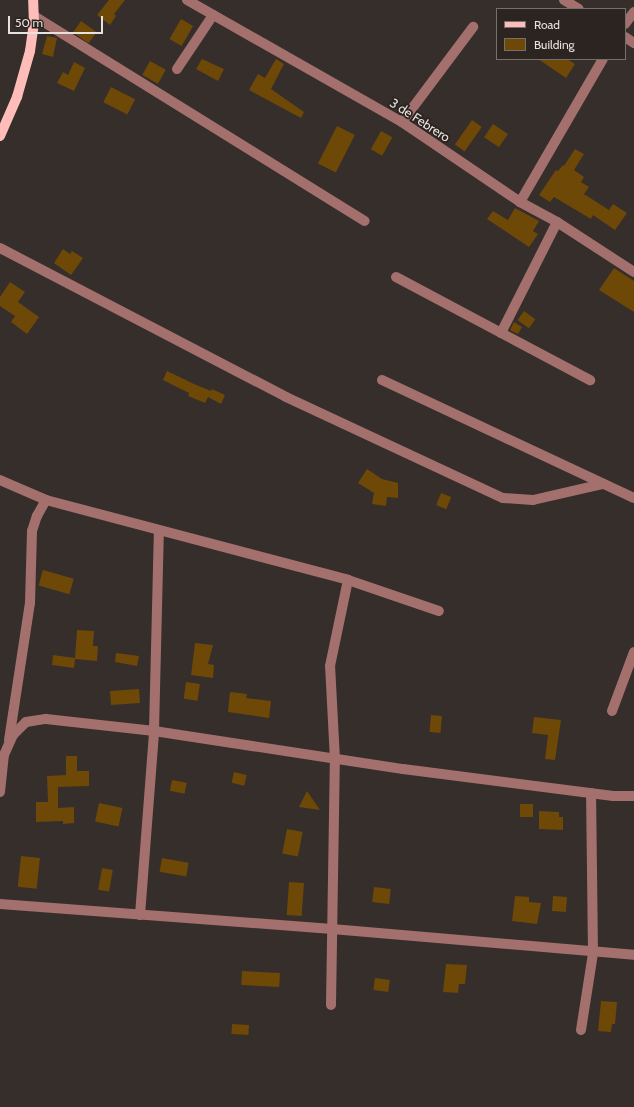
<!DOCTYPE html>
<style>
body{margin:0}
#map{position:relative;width:634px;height:1107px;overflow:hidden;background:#352e2a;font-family:Cabin,sans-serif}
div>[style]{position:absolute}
.building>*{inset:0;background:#6e4806;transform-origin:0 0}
.minor>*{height:10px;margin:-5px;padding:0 5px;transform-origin:5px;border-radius:5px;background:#a4706d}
.major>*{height:10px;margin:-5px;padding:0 5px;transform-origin:5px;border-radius:5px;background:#ffbdb9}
span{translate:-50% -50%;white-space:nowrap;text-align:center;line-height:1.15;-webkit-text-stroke:3.5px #2b2421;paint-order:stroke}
.street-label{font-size:13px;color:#e7e2df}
.legend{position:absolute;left:496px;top:8px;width:130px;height:52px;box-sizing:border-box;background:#2b2421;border:1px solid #76706d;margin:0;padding:5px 7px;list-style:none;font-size:12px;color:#e7e2df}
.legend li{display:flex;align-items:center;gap:8px;height:20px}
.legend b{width:20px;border:1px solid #76706d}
.scale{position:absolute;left:8px;top:16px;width:95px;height:18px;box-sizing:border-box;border:2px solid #e7e2df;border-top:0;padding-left:5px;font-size:12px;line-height:14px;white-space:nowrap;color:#e7e2df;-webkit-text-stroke:3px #2b2421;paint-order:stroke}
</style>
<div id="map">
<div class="building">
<i style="clip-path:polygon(109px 0,125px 0,114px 14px,116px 16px,110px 25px,97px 15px)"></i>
<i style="left:181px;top:19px;width:14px;height:23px;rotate:30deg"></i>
<i style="left:81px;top:21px;width:19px;height:14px;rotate:35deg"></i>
<i style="clip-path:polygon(47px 36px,57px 38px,53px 57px,42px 54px)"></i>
<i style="clip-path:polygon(202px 59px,224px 69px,218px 81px,196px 69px)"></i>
<i style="clip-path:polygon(276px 59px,284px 64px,271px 89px,304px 112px,301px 118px,249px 90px,258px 74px,265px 78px)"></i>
<i style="clip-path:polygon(538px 59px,567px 59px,575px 64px,566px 78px)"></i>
<i style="left:150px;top:61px;width:18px;height:16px;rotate:29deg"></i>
<i style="clip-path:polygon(74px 62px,85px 68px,74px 91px,57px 83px,63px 72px,68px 75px)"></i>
<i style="left:111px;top:87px;width:27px;height:17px;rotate:27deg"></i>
<i style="left:472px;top:120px;width:12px;height:30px;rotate:35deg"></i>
<i style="left:493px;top:124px;width:18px;height:16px;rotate:34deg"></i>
<i style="left:337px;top:126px;width:20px;height:42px;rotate:27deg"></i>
<i style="left:381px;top:131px;width:13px;height:21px;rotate:29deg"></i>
<i style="clip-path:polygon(575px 149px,584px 154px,574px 170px,584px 177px,581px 182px,589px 187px,584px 194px,609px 210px,613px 204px,627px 213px,615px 230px,593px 215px,591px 219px,554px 197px,550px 202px,539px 195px,556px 170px,558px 171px,563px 165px,564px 166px)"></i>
<i style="clip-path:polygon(515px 208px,539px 221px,533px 231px,538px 234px,529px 247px,487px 219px,493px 211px,508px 220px)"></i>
<i style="clip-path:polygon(63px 249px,70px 254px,72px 251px,83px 258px,71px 275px,54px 263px)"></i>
<i style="clip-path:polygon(614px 268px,634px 281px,634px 312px,599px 290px)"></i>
<i style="clip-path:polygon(10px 282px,25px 292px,18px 302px,39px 317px,27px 334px,11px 322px,15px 316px,0 306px,0 297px)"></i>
<i style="left:524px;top:311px;width:14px;height:11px;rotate:36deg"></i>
<i style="clip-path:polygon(514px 322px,522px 327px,518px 334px,510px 330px)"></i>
<i style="clip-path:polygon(167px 371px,194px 384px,211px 391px,212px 389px,225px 395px,221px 404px,208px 397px,205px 403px,188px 396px,189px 393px,163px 380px)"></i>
<i style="clip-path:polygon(367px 469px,382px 479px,398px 483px,398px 498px,387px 497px,386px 506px,372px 504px,374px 493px,358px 483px)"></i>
<i style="left:441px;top:493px;width:11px;height:13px;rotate:22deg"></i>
<i style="left:43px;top:570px;width:32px;height:16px;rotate:16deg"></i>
<i style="clip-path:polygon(77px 630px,94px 631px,93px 646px,98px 646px,97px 661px,75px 659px,74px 668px,52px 665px,53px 655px,75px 658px)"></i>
<i style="clip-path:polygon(195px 643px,213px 645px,208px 664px,214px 665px,213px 678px,191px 675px)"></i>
<i style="clip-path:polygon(116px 653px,139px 656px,137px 666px,115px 662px)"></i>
<i style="left:186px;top:682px;width:14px;height:17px;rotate:8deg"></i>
<i style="left:139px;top:689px;width:14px;height:29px;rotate:86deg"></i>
<i style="clip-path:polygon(230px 692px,247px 694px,246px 698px,271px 701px,269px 718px,228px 712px)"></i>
<i style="left:431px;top:715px;width:11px;height:17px;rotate:5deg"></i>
<i style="clip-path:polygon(534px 717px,561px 720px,555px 760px,545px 759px,548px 735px,532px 733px)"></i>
<i style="clip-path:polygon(66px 756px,77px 756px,77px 771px,89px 771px,89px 786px,58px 787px,58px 808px,74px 807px,74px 823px,63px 824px,63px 821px,36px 822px,36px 802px,48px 802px,47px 776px,66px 775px)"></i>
<i style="left:234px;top:772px;width:13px;height:11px;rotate:13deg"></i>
<i style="left:172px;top:780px;width:15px;height:11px;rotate:11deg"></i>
<i style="clip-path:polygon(307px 791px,320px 810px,299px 807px)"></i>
<i style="left:99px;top:803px;width:24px;height:19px;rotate:12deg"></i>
<i style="left:520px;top:804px;width:13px;height:13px"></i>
<i style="clip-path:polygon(539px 811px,559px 812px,559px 817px,563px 817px,563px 830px,539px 829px)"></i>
<i style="left:287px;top:829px;width:16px;height:25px;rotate:11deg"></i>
<i style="left:21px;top:856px;width:19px;height:31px;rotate:6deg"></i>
<i style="left:162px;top:858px;width:27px;height:14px;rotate:10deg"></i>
<i style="left:102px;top:868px;width:11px;height:22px;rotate:10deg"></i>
<i style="left:289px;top:882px;width:15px;height:33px;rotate:4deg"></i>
<i style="left:374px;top:887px;width:17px;height:15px;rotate:7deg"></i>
<i style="clip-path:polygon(515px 896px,529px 897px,529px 902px,541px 903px,537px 924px,512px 921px)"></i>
<i style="left:553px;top:896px;width:14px;height:15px;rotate:4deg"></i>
<i style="clip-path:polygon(446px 964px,467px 965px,465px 984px,459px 984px,458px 993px,443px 992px)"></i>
<i style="left:242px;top:971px;width:38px;height:14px;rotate:3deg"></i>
<i style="left:375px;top:978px;width:15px;height:12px;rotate:8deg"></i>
<i style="clip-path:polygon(601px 1001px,617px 1002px,615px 1024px,612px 1024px,611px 1032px,598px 1031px)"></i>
<i style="left:232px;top:1024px;width:17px;height:10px;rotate:3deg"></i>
</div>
<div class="minor">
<i style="left:187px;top:0;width:247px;rotate:29.6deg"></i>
<i style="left:402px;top:122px;width:143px;rotate:34.1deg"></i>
<i style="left:520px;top:202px;width:42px;rotate:28.4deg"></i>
<i style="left:557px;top:222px;width:92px;rotate:33deg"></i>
<i style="left:564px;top:0;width:17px;rotate:31deg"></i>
<i style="left:34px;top:16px;width:389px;rotate:31.8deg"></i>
<i style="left:625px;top:24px;width:15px;rotate:-53deg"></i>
<i style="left:625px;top:37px;width:11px;rotate:34deg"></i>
<i style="left:177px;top:69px;width:65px;rotate:-56.3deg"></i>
<i style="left:402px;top:122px;width:119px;rotate:-53.2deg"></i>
<i style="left:520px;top:202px;width:165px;rotate:-59.9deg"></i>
<i style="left:0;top:248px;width:322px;rotate:27.5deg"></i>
<i style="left:286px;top:397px;width:239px;rotate:25deg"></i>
<i style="left:503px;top:498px;width:30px;rotate:4deg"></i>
<i style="left:533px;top:500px;width:72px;rotate:-12.9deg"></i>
<i style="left:396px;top:277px;width:220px;rotate:28deg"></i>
<i style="left:501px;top:333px;width:124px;rotate:-63.2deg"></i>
<i style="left:382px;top:380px;width:278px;rotate:25.1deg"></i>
<i style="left:0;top:480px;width:50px;rotate:23.5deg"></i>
<i style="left:46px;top:500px;width:312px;rotate:14.8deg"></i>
<i style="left:348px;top:580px;width:96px;rotate:18.8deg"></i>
<i style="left:612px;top:711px;width:63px;rotate:-69.6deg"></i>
<i style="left:9px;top:740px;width:139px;rotate:-81.3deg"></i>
<i style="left:30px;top:603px;width:72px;rotate:-88.4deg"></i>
<i style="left:32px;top:531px;width:16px;rotate:-72deg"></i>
<i style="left:37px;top:516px;width:18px;rotate:-61deg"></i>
<i style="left:0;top:792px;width:37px;rotate:-84deg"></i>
<i style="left:4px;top:755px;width:22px;rotate:-66deg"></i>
<i style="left:13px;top:735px;width:18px;rotate:-45deg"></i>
<i style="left:26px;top:722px;width:20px;rotate:-9deg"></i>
<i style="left:46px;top:719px;width:109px;rotate:6.3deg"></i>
<i style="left:154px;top:731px;width:252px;rotate:8.7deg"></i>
<i style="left:403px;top:769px;width:212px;rotate:7.3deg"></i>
<i style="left:613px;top:796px;width:21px"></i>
<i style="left:0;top:904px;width:333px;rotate:4.3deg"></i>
<i style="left:332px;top:929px;width:303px;rotate:4.9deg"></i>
<i style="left:140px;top:915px;width:185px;rotate:-85.6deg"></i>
<i style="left:154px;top:731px;width:201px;rotate:-88.6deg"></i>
<i style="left:331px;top:1005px;width:245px;rotate:-89.1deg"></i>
<i style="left:335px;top:760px;width:94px;rotate:-93deg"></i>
<i style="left:330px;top:666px;width:88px;rotate:-78.2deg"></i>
<i style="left:581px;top:1030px;width:78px;rotate:-81.1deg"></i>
<i style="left:593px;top:953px;width:160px;rotate:-90.7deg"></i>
</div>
<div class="major">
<i style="left:0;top:136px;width:43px;rotate:-66.4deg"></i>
<i style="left:17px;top:97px;width:48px;rotate:-74.2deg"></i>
<i style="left:30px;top:51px;width:27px;rotate:-82deg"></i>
<i style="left:34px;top:24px;width:24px;rotate:-92deg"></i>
</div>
<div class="street-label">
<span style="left:420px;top:120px;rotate:33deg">3 de Febrero</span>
</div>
<ul class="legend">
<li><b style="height:5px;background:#ffbdb9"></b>Road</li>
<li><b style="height:11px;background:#6e4806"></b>Building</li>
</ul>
<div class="scale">50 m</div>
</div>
